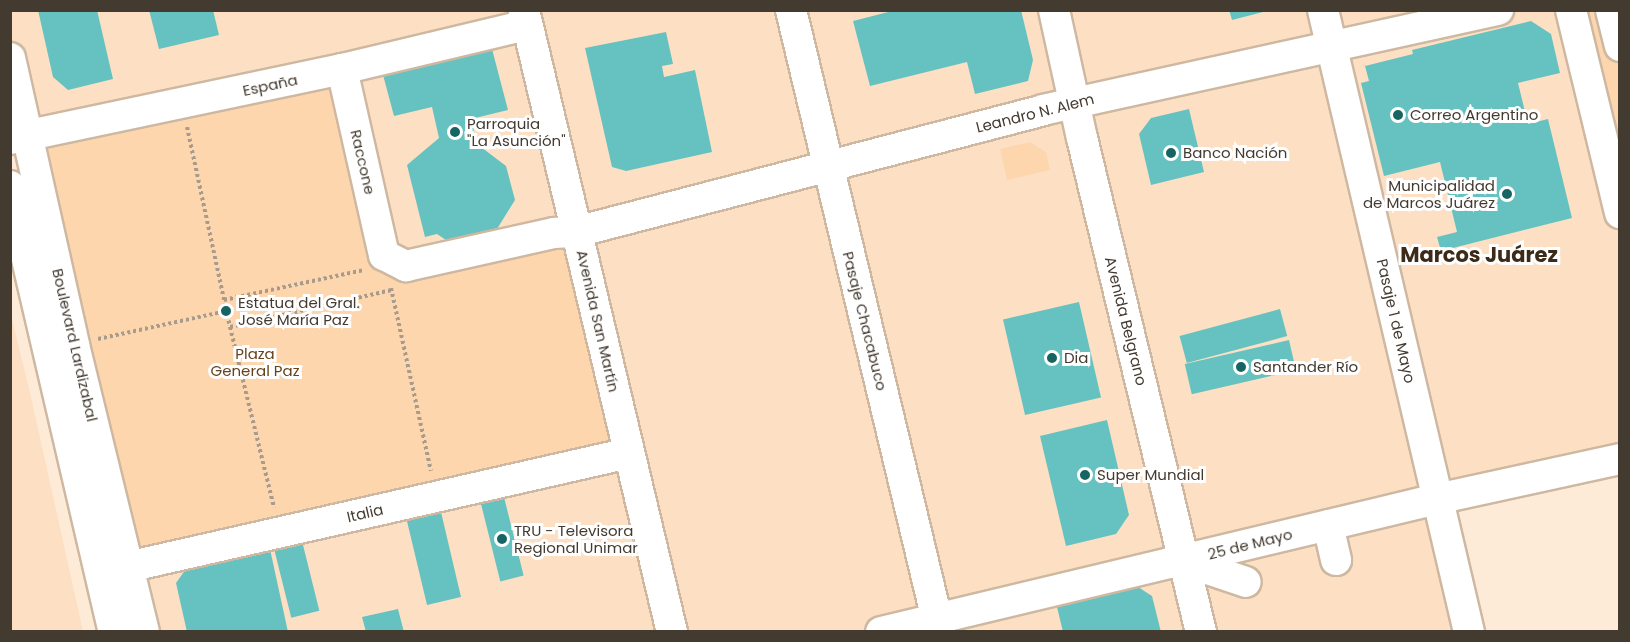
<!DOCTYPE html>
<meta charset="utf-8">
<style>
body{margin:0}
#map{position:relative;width:1630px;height:642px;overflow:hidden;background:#fdead7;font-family:Poppins,sans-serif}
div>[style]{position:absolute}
.built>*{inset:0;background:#fde0c3}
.green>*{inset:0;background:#fdd6ae}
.building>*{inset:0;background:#66c2c0;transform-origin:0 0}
.path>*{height:4px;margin-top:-2px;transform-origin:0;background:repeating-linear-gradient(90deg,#a99b8c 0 3px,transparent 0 6px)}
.roads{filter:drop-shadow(2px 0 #ceb8a1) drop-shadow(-2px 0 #ceb8a1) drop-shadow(0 2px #ceb8a1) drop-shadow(0 -2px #ceb8a1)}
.minor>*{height:30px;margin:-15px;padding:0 15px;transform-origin:15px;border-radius:15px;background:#fff}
.dots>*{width:16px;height:16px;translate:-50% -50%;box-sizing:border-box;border:3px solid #fff;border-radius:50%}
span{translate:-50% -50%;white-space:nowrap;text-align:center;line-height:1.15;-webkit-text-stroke:6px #fff;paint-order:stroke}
.street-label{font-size:15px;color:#433a30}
.poi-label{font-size:15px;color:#433a30}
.left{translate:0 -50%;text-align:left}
.right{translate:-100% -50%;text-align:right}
.park-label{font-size:15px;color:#65431c}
.district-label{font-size:21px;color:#3d2b19;font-weight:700}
.frame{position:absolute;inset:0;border:12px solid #433a30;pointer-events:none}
</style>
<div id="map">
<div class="built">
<i style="clip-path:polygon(10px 11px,1571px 11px,1619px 213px,1619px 459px,1437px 499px,1469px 631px,144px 631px,11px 58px)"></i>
<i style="clip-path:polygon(10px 311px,31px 397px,83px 631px,11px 631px)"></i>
</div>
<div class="green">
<i style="clip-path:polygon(1571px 11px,1611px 11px,1620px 46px,1619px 213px)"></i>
<i style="clip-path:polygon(341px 75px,382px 257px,568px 231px,631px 452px,132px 563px,35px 145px)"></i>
<i style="clip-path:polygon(1030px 142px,1046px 152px,1050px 170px,1007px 180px,1000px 149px)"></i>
</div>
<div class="building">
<i style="clip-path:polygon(38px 10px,97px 10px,113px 79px,68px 90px,53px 77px)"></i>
<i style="clip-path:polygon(149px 10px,213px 10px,219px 35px,159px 49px)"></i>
<i style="clip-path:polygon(896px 10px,1021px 10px,1033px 60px,1028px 81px,975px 94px,967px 62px,870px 86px,853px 21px)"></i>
<i style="clip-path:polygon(1229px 10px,1267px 10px,1267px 11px,1232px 20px)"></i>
<i style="clip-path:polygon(1531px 21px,1551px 34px,1560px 73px,1518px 83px,1528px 124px,1548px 119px,1572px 218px,1441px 251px,1437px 237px,1457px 232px,1440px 162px,1384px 176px,1361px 83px,1369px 81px,1365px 66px,1413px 54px,1412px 50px)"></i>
<i style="clip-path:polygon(666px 32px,673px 64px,662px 66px,664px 77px,695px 70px,712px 152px,626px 171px,612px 167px,585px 48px)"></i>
<i style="clip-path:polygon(492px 49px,508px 110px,471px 119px,477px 144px,506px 166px,515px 200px,492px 237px,455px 246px,437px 234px,425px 237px,407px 165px,439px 138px,432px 107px,394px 116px,383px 75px)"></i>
<i style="clip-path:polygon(1189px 109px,1204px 172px,1151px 185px,1139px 134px,1151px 118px)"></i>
<i style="left:1079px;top:302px;width:98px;height:78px;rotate:77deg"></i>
<i style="left:1280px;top:309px;width:28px;height:104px;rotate:75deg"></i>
<i style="left:1289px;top:340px;width:31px;height:107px;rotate:77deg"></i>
<i style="clip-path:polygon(1107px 420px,1129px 515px,1116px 534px,1066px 546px,1040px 436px)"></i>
<i style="left:504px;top:497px;width:81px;height:24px;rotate:76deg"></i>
<i style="clip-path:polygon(428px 512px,429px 515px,441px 512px,461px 597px,427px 605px,406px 517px)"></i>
<i style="left:301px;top:537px;width:76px;height:29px;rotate:76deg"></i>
<i style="clip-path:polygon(270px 549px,288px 632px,187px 632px,176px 583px,188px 566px)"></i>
<i style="clip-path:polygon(1138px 587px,1152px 596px,1161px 632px,1063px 632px,1057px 607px)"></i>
<i style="clip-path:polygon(398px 609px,404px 632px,366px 632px,362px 617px)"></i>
</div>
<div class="path">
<i style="left:187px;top:127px;width:205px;rotate:77.9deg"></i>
<i style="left:230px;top:327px;width:186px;rotate:76.3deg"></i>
<i style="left:391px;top:288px;width:187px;rotate:77.7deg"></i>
<i style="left:224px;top:300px;width:143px;rotate:-12.1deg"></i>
<i style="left:230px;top:327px;width:166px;rotate:-12.9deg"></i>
<i style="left:98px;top:339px;width:131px;rotate:-12.3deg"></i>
</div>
<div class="roads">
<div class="minor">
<i style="left:524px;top:10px;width:639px;rotate:76.62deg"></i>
<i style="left:791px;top:10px;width:640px;rotate:76.53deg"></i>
<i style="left:1054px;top:10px;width:131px;rotate:77.7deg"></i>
<i style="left:1082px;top:138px;width:508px;rotate:76.46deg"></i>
<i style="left:1323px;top:10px;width:639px;rotate:76.79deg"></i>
<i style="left:1571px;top:10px;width:209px;rotate:76.4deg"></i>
<i style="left:1611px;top:10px;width:37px;rotate:76deg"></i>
<i style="left:10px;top:58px;width:294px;rotate:77.4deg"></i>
<i style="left:74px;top:345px;width:295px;rotate:76.3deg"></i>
<i style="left:342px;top:69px;width:191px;rotate:77.3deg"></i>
<i style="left:384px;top:255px;width:25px;rotate:27deg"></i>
<i style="left:406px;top:266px;width:152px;rotate:-12.6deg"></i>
<i style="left:554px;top:233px;width:22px;rotate:-3deg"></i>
<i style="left:576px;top:232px;width:483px;rotate:-14.6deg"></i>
<i style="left:1043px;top:110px;width:466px;rotate:-12.4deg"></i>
<i style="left:10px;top:139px;width:339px;rotate:-11.9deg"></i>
<i style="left:342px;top:69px;width:190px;rotate:-13.4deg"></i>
<i style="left:10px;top:186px;width:458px;rotate:76.9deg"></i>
<i style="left:1328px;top:525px;width:36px;rotate:77deg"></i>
<i style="left:1184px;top:561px;width:65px;rotate:18.7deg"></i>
<i style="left:101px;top:573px;width:541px;rotate:-12.8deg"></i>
<i style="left:881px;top:632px;width:572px;rotate:-13.45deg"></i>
<i style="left:1437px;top:499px;width:187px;rotate:-12.3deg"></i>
</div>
</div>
<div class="dots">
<i style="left:1398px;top:115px;background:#166463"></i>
<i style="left:455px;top:132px;background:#166463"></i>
<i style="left:1171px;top:153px;background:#166463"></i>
<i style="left:1507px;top:194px;background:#166463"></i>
<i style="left:226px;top:311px;background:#166463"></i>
<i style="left:1052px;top:358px;background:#166463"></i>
<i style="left:1241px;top:367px;background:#166463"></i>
<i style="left:1085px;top:475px;background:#166463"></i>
<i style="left:502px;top:539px;background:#166463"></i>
</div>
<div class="street-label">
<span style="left:270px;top:85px;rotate:-12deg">España</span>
<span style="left:1035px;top:113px;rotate:-14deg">Leandro N. Alem</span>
<span style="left:363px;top:162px;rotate:77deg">Raccone</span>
<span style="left:598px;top:321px;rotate:77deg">Avenida San Martín</span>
<span style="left:865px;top:321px;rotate:76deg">Pasaje Chacabuco</span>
<span style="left:1126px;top:321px;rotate:76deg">Avenida Belgrano</span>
<span style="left:1396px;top:321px;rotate:77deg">Pasaje 1 de Mayo</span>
<span style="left:75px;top:345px;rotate:77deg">Boulevard Lardizabal</span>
<span style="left:365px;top:513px;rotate:-13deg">Italia</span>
<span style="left:1250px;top:544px;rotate:-14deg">25 de Mayo</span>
</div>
<div class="poi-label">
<span class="left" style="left:1410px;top:115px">Correo Argentino</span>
<span class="left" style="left:467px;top:132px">Parroquia<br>"La Asunción"</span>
<span class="left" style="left:1183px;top:153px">Banco Nación</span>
<span class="right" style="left:1495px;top:194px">Municipalidad<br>de Marcos Juárez</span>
<span class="left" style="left:238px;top:311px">Estatua del Gral.<br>José María Paz</span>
<span class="left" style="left:1064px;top:358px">Dia</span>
<span class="left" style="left:1253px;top:367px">Santander Río</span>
<span class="left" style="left:1097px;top:475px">Super Mundial</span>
<span class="left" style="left:514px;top:539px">TRU - Televisora<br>Regional Unimar</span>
</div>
<div class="park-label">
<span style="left:255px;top:362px">Plaza<br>General Paz</span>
</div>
<div class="district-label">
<span style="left:1479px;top:255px">Marcos Juárez</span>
</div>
<div class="frame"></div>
</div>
